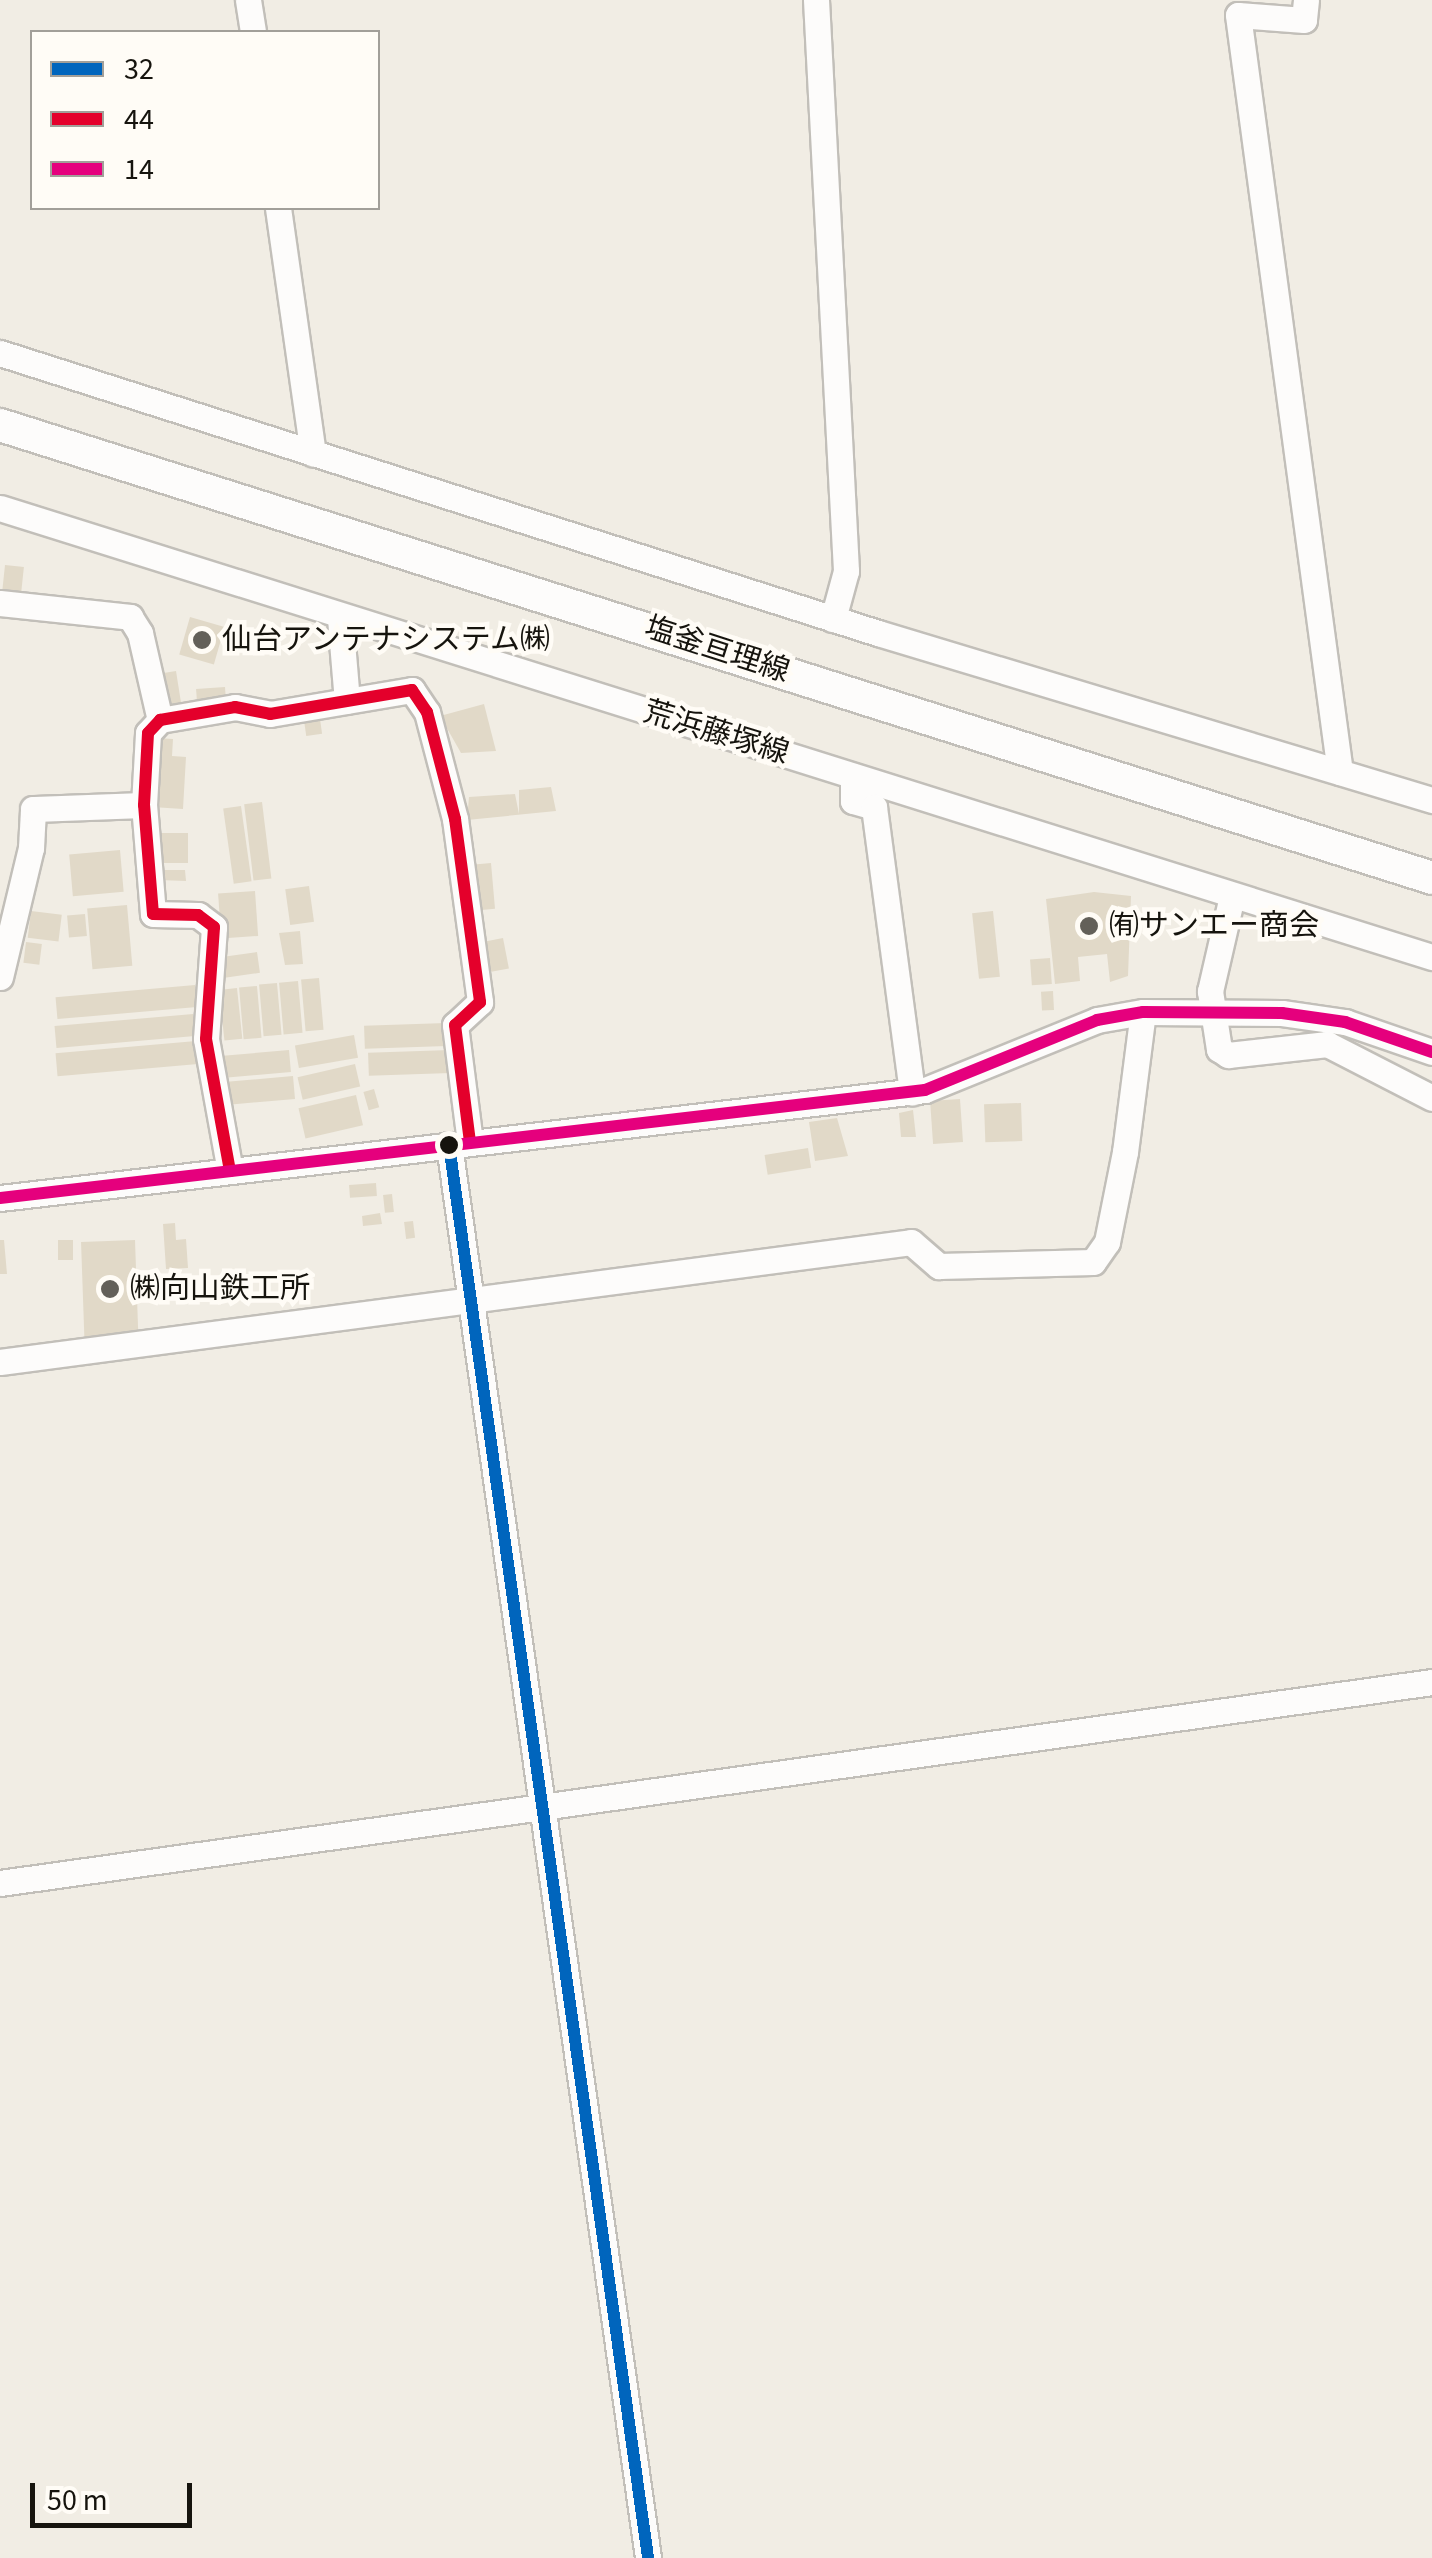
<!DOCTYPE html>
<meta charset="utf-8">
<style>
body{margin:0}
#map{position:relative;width:1432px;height:2558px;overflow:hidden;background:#f1ede4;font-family:"Source Sans 3","Noto Sans JP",sans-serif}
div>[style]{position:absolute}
.building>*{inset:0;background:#e1d9c8;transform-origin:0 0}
.roads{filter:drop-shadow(2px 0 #c2bfb9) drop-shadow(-2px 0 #c2bfb9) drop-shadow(0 2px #c2bfb9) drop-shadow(0 -2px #c2bfb9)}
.minor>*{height:25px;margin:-12.5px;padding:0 12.5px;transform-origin:12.5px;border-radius:12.5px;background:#fdfcfb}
.major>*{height:32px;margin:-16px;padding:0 16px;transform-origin:16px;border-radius:16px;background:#fdfcfb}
.bus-1>*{height:12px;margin:-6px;padding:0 6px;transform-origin:6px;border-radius:6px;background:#0065bd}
.bus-2>*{height:12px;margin:-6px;padding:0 6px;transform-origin:6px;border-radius:6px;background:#e4002b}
.bus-3>*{height:12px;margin:-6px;padding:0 6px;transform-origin:6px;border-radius:6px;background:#e5007d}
.dots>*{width:28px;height:28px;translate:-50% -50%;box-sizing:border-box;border:5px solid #fffcf6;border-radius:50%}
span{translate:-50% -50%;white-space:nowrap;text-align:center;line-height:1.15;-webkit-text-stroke:9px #fffcf6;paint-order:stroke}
.poi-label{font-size:30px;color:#16140e}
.left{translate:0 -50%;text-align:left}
.street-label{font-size:30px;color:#16140e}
.legend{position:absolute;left:30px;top:30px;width:350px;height:180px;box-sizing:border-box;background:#fffcf6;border:2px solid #a29f99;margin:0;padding:12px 18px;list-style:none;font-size:30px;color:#16140e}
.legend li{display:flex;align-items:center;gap:20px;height:50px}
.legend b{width:50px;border:2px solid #a29f99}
.scale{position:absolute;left:30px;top:2483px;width:162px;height:45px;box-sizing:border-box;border:5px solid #16140e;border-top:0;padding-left:12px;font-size:30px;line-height:35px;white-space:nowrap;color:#16140e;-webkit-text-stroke:8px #fffcf6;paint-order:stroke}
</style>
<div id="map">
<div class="building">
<i style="left:5px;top:565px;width:19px;height:28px;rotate:6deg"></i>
<i style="left:190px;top:617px;width:36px;height:39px;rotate:16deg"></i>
<i style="left:176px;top:671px;width:36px;height:17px;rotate:81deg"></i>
<i style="left:225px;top:687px;width:14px;height:29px;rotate:86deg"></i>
<i style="clip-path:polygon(484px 704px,496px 751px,461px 753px,440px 716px)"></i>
<i style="left:320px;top:719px;width:15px;height:16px;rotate:82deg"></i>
<i style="clip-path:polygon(156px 738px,173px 739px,172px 756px,186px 757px,183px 809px,152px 807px)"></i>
<i style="clip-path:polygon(551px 787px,556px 811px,467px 820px,469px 797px,515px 794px,519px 814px,519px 790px)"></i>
<i style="left:262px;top:802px;width:77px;height:18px;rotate:83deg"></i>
<i style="left:241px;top:806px;width:76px;height:18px;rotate:82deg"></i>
<i style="left:153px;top:833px;width:35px;height:30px"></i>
<i style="left:120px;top:850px;width:42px;height:51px;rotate:85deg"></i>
<i style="left:491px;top:863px;width:46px;height:22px;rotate:85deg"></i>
<i style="clip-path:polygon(158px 870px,185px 870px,186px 881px,159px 880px)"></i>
<i style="left:309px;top:886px;width:36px;height:24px;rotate:82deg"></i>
<i style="left:255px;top:891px;width:45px;height:37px;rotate:86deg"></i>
<i style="clip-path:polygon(1094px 892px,1131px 896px,1128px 976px,1110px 982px,1107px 954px,1078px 957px,1080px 981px,1055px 984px,1046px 899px)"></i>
<i style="left:127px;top:905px;width:61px;height:40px;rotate:85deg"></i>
<i style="left:31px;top:911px;width:31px;height:27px;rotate:7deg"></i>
<i style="left:993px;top:911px;width:66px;height:21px;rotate:84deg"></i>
<i style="left:85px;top:914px;width:22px;height:18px;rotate:85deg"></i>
<i style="clip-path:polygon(300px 931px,303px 964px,285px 965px,279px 933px)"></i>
<i style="left:503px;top:938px;width:31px;height:18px;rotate:79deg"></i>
<i style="left:26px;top:942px;width:16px;height:21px;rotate:7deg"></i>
<i style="left:257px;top:952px;width:21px;height:39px;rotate:82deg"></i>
<i style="left:1050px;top:958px;width:26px;height:20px;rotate:86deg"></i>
<i style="left:319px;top:978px;width:52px;height:18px;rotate:85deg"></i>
<i style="left:298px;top:981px;width:52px;height:19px;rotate:85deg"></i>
<i style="left:277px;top:983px;width:52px;height:18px;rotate:85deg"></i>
<i style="left:195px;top:985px;width:22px;height:140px;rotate:85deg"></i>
<i style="left:257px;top:986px;width:52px;height:18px;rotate:85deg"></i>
<i style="left:237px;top:988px;width:51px;height:18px;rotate:84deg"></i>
<i style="left:1053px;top:991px;width:19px;height:12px;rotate:87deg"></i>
<i style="left:193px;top:1014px;width:22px;height:139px;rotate:85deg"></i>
<i style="left:446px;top:1023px;width:23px;height:82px;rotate:88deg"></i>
<i style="left:354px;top:1035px;width:23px;height:60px;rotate:80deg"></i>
<i style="left:196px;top:1041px;width:23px;height:141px;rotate:85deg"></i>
<i style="left:289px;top:1050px;width:22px;height:72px;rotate:85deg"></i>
<i style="left:450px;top:1050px;width:23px;height:82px;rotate:88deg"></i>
<i style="left:355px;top:1064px;width:23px;height:59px;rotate:77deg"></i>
<i style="left:293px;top:1076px;width:23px;height:72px;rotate:85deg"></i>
<i style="left:374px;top:1089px;width:19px;height:11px;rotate:74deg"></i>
<i style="left:356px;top:1095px;width:31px;height:59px;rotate:77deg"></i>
<i style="left:960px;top:1099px;width:43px;height:30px;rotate:86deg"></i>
<i style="left:1021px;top:1103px;width:38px;height:37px;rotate:88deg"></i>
<i style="clip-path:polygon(913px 1110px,916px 1137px,901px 1137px,899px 1113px)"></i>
<i style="clip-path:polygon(837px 1118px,848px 1156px,815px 1161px,809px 1122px)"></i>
<i style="left:808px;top:1148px;width:20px;height:44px;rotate:81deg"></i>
<i style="left:376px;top:1183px;width:13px;height:27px;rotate:86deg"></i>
<i style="left:392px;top:1194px;width:18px;height:9px;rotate:84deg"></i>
<i style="clip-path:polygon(380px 1213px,382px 1224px,363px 1226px,362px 1216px)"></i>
<i style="left:413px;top:1221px;width:17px;height:9px;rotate:83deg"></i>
<i style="clip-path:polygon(175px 1223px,176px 1240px,186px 1239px,188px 1268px,166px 1269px,163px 1224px)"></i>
<i style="clip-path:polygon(0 1240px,4px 1240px,7px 1274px,0 1274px)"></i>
<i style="left:58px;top:1240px;width:15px;height:20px"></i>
<i style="left:135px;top:1240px;width:96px;height:54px;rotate:88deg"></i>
</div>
<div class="roads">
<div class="minor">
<i style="left:248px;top:0;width:32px;rotate:81deg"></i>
<i style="left:816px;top:0;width:572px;rotate:86.99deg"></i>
<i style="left:846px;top:571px;width:50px;rotate:105.2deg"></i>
<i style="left:1306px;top:0;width:20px;rotate:96deg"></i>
<i style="left:1304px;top:20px;width:66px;rotate:-175.7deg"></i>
<i style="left:1238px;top:15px;width:764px;rotate:82.33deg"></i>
<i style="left:278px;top:208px;width:248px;rotate:81.9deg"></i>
<i style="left:0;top:353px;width:922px;rotate:17.69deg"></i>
<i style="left:878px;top:633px;width:579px;rotate:16.78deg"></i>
<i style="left:0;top:508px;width:1501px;rotate:17.41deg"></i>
<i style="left:0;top:603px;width:131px;rotate:6.1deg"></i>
<i style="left:130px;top:617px;width:19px;rotate:58deg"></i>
<i style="left:140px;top:633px;width:89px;rotate:77.1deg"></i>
<i style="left:340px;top:618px;width:83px;rotate:85.2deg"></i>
<i style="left:853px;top:776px;width:25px;rotate:90deg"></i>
<i style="left:853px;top:801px;width:22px;rotate:16deg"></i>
<i style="left:874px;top:807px;width:288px;rotate:82.4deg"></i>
<i style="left:1232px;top:896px;width:98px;rotate:103deg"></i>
<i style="left:1210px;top:991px;width:59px;rotate:81.2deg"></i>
<i style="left:1219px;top:1049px;width:11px;rotate:34deg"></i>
<i style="left:1228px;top:1055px;width:100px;rotate:-6.3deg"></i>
<i style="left:1327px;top:1044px;width:118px;rotate:27.2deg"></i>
<i style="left:0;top:977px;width:133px;rotate:-76.5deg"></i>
<i style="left:31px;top:848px;width:39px;rotate:-87deg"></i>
<i style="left:33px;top:809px;width:111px;rotate:-2.1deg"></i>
<i style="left:449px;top:1145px;width:1427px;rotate:81.98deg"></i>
<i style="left:230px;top:1171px;width:134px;rotate:-100.3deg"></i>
<i style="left:206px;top:1039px;width:112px;rotate:-85.9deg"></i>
<i style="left:214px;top:927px;width:20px;rotate:-143deg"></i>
<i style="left:198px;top:915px;width:45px;rotate:-178.7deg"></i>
<i style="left:153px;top:914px;width:109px;rotate:-94.7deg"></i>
<i style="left:144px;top:805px;width:72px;rotate:-86.8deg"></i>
<i style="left:148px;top:733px;width:18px;rotate:-47deg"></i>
<i style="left:160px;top:720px;width:76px;rotate:-9.8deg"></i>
<i style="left:235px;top:707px;width:36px;rotate:11deg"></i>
<i style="left:270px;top:714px;width:144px;rotate:-9.6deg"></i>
<i style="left:412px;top:690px;width:27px;rotate:56deg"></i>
<i style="left:427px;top:712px;width:111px;rotate:75.3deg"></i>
<i style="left:455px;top:819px;width:185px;rotate:82.2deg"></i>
<i style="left:480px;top:1002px;width:34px;rotate:137deg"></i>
<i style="left:455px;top:1025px;width:118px;rotate:82.7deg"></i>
<i style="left:0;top:1198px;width:931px;rotate:-6.66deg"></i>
<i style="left:925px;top:1090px;width:186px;rotate:-22.1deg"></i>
<i style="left:1097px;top:1020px;width:47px;rotate:-9.9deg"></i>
<i style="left:1143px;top:1012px;width:139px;rotate:0.4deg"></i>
<i style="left:1282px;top:1013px;width:64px;rotate:8.1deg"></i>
<i style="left:1345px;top:1022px;width:92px;rotate:19deg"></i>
<i style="left:0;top:1362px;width:919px;rotate:-7.5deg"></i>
<i style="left:911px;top:1242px;width:37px;rotate:41deg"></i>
<i style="left:939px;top:1266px;width:154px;rotate:-1.5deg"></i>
<i style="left:1093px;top:1262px;width:24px;rotate:-55deg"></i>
<i style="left:1107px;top:1242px;width:92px;rotate:-78.7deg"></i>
<i style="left:1125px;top:1152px;width:141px;rotate:-82.7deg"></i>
<i style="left:0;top:1883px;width:1446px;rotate:-7.99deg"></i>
</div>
<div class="major">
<i style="left:0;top:425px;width:1502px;rotate:17.55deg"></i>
</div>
</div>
<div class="bus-1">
<i style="left:449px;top:1145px;width:1427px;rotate:81.98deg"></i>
</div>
<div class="bus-2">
<i style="left:230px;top:1171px;width:134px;rotate:-100.3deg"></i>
<i style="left:206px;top:1039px;width:112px;rotate:-85.9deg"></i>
<i style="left:214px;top:927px;width:20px;rotate:-143deg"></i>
<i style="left:198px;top:915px;width:45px;rotate:-178.7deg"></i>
<i style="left:153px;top:914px;width:109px;rotate:-94.7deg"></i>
<i style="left:144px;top:805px;width:72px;rotate:-86.8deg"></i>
<i style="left:148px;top:733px;width:18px;rotate:-47deg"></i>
<i style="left:160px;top:720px;width:76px;rotate:-9.8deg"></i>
<i style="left:235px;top:707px;width:36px;rotate:11deg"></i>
<i style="left:270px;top:714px;width:144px;rotate:-9.6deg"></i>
<i style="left:412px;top:690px;width:27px;rotate:56deg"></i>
<i style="left:427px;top:712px;width:111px;rotate:75.3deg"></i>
<i style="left:455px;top:819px;width:185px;rotate:82.2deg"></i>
<i style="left:480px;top:1002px;width:34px;rotate:137deg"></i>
<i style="left:455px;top:1025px;width:118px;rotate:82.7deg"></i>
</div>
<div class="bus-3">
<i style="left:0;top:1198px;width:931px;rotate:-6.66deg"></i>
<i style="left:925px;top:1090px;width:186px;rotate:-22.1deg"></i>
<i style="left:1097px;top:1020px;width:47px;rotate:-9.9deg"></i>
<i style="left:1143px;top:1012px;width:139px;rotate:0.4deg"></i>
<i style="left:1282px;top:1013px;width:64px;rotate:8.1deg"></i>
<i style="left:1345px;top:1022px;width:92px;rotate:19deg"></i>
</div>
<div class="dots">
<i style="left:202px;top:640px;background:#636059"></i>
<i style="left:1089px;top:926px;background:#636059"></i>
<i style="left:449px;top:1145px;background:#16140e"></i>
<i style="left:110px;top:1289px;background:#636059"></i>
</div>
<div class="poi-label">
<span class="left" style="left:222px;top:640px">仙台アンテナシステム㈱</span>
<span class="left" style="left:1109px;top:926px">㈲サンエー商会</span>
<span class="left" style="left:130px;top:1289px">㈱向山鉄工所</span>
</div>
<div class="street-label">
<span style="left:717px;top:650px;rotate:18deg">塩釜亘理線</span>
<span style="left:716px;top:733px;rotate:17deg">荒浜藤塚線</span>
</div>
<ul class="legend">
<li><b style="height:12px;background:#0065bd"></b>32</li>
<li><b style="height:12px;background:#e4002b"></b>44</li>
<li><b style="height:12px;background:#e5007d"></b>14</li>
</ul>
<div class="scale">50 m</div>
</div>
